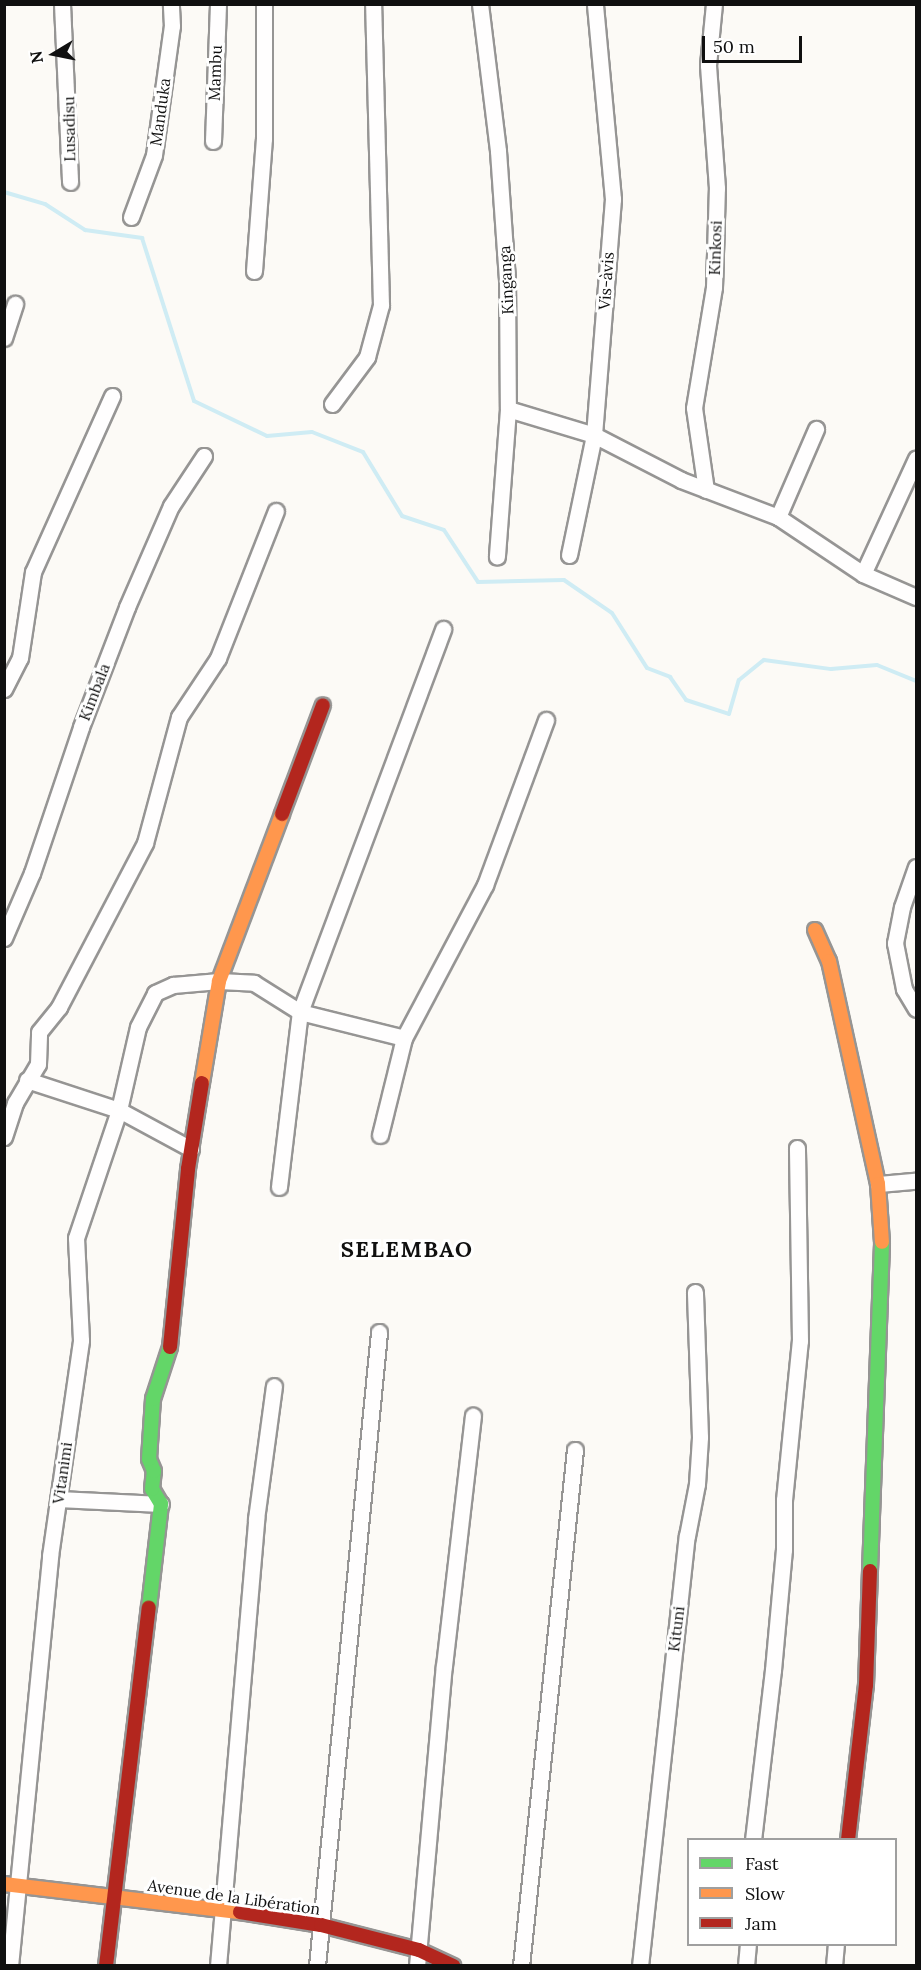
<!DOCTYPE html>
<meta charset="utf-8">
<style>
body{margin:0}
#map{position:relative;width:921px;height:1970px;overflow:hidden;background:#fcfaf6;font-family:Lora,serif}
div>[style]{position:absolute}
.stream>*{height:4px;margin:-2px;padding:0 2px;transform-origin:2px;border-radius:2px;background:#cfecf4}
.roads{filter:drop-shadow(2px 0 #969594) drop-shadow(-2px 0 #969594) drop-shadow(0 2px #969594) drop-shadow(0 -2px #969594)}
.street>*{height:15px;margin:-7.5px;padding:0 7.5px;transform-origin:7.5px;border-radius:7.5px;background:#fffefe}
.fast>*{height:14px;margin:-7px;padding:0 7px;transform-origin:7px;border-radius:7px;background:#63d668}
.slow>*{height:14px;margin:-7px;padding:0 7px;transform-origin:7px;border-radius:7px;background:#ff974d}
.jam>*{height:14px;margin:-7px;padding:0 7px;transform-origin:7px;border-radius:7px;background:#b3261e}
span{translate:-50% -50%;white-space:nowrap;text-align:center;line-height:1.15;-webkit-text-stroke:6px #fff;paint-order:stroke}
.street-label{font-size:16px;color:#101010}
.district-label{font-size:22px;color:#101010;font-weight:700;letter-spacing:1.5px}
.frame{position:absolute;inset:0;border:6px solid #101010;pointer-events:none}
.legend{position:absolute;left:687px;top:1838px;width:210px;height:108px;box-sizing:border-box;background:#fff;border:2px solid #9f9f9f;margin:0;padding:8px 10px;list-style:none;font-size:18px;color:#101010}
.legend li{display:flex;align-items:center;gap:12px;height:30px}
.legend b{width:30px;border:2px solid #9f9f9f}
.north{position:absolute;left:24px;top:24px;width:60px;height:60px;-webkit-text-stroke:4px #fff;paint-order:stroke;rotate:260deg;font-size:16px;font-weight:700;line-height:24px;text-align:center;color:#101010}
.north::after{content:'';display:block;margin:auto;width:21px;height:27px;background:#101010;clip-path:polygon(50% 0,100% 100%,50% 72%,0 100%)}
.scale{position:absolute;left:702px;top:36px;width:100px;height:27px;box-sizing:border-box;border:3px solid #101010;border-top:0;padding-left:8px;font-size:18px;line-height:21px;white-space:nowrap;color:#101010;-webkit-text-stroke:4px #fff;paint-order:stroke}
</style>
<div id="map">
<div class="stream">
<i style="left:4px;top:192px;width:43px;rotate:16.3deg"></i>
<i style="left:45px;top:204px;width:48px;rotate:33deg"></i>
<i style="left:85px;top:230px;width:58px;rotate:8deg"></i>
<i style="left:142px;top:238px;width:171px;rotate:72.3deg"></i>
<i style="left:194px;top:401px;width:81px;rotate:25.6deg"></i>
<i style="left:267px;top:436px;width:45px;rotate:-5.1deg"></i>
<i style="left:312px;top:432px;width:55px;rotate:21.4deg"></i>
<i style="left:363px;top:452px;width:75px;rotate:58.6deg"></i>
<i style="left:402px;top:516px;width:44px;rotate:18.4deg"></i>
<i style="left:444px;top:530px;width:62px;rotate:56.8deg"></i>
<i style="left:478px;top:582px;width:86px;rotate:-1.3deg"></i>
<i style="left:564px;top:580px;width:58px;rotate:34.5deg"></i>
<i style="left:612px;top:613px;width:65px;rotate:57.5deg"></i>
<i style="left:647px;top:668px;width:25px;rotate:21deg"></i>
<i style="left:670px;top:677px;width:28px;rotate:55deg"></i>
<i style="left:686px;top:700px;width:45px;rotate:18deg"></i>
<i style="left:729px;top:714px;width:35px;rotate:-74deg"></i>
<i style="left:739px;top:680px;width:32px;rotate:-39deg"></i>
<i style="left:764px;top:660px;width:68px;rotate:7.7deg"></i>
<i style="left:831px;top:669px;width:46px;rotate:-5deg"></i>
<i style="left:877px;top:665px;width:42px;rotate:22.3deg"></i>
</div>
<div class="roads">
<div class="street">
<i style="left:62px;top:4px;width:178px;rotate:87.4deg"></i>
<i style="left:480px;top:4px;width:148px;rotate:83deg"></i>
<i style="left:498px;top:151px;width:129px;rotate:86deg"></i>
<i style="left:507px;top:280px;width:129px;rotate:89.6deg"></i>
<i style="left:508px;top:409px;width:148px;rotate:94.3deg"></i>
<i style="left:213px;top:141px;width:137px;rotate:-87.9deg"></i>
<i style="left:131px;top:217px;width:66px;rotate:-69.6deg"></i>
<i style="left:154px;top:155px;width:130px;rotate:-82.1deg"></i>
<i style="left:172px;top:26px;width:22px;rotate:-93deg"></i>
<i style="left:254px;top:271px;width:132px;rotate:-85.7deg"></i>
<i style="left:264px;top:139px;width:135px;rotate:-90deg"></i>
<i style="left:4px;top:338px;width:36px;rotate:-72deg"></i>
<i style="left:332px;top:404px;width:59px;rotate:-53.3deg"></i>
<i style="left:367px;top:357px;width:54px;rotate:-74.9deg"></i>
<i style="left:381px;top:305px;width:301px;rotate:-91.5deg"></i>
<i style="left:508px;top:409px;width:90px;rotate:16.8deg"></i>
<i style="left:594px;top:435px;width:98px;rotate:27.3deg"></i>
<i style="left:681px;top:480px;width:104px;rotate:20.9deg"></i>
<i style="left:778px;top:517px;width:102px;rotate:33.8deg"></i>
<i style="left:863px;top:574px;width:58px;rotate:23.5deg"></i>
<i style="left:706px;top:490px;width:83px;rotate:-98.3deg"></i>
<i style="left:694px;top:408px;width:123px;rotate:-80.6deg"></i>
<i style="left:714px;top:287px;width:99px;rotate:-88.3deg"></i>
<i style="left:717px;top:188px;width:123px;rotate:-94.2deg"></i>
<i style="left:708px;top:65px;width:61px;rotate:-84.4deg"></i>
<i style="left:778px;top:517px;width:96px;rotate:-66.6deg"></i>
<i style="left:569px;top:555px;width:123px;rotate:-78.2deg"></i>
<i style="left:594px;top:435px;width:237px;rotate:-85.4deg"></i>
<i style="left:613px;top:199px;width:196px;rotate:-95.3deg"></i>
<i style="left:863px;top:574px;width:127px;rotate:-65.3deg"></i>
<i style="left:4px;top:689px;width:35px;rotate:-63deg"></i>
<i style="left:20px;top:658px;width:87px;rotate:-81.4deg"></i>
<i style="left:33px;top:572px;width:193px;rotate:-65.8deg"></i>
<i style="left:916px;top:867px;width:42px;rotate:109.3deg"></i>
<i style="left:902px;top:907px;width:37px;rotate:101deg"></i>
<i style="left:895px;top:943px;width:47px;rotate:78.9deg"></i>
<i style="left:904px;top:989px;width:23px;rotate:59deg"></i>
<i style="left:4px;top:938px;width:71px;rotate:-66.7deg"></i>
<i style="left:32px;top:873px;width:154px;rotate:-71.4deg"></i>
<i style="left:81px;top:727px;width:129px;rotate:-69deg"></i>
<i style="left:127px;top:607px;width:110px;rotate:-66.5deg"></i>
<i style="left:171px;top:506px;width:60px;rotate:-56.6deg"></i>
<i style="left:27px;top:1080px;width:97px;rotate:18.1deg"></i>
<i style="left:119px;top:1110px;width:82px;rotate:28.4deg"></i>
<i style="left:380px;top:1135px;width:100px;rotate:-76.1deg"></i>
<i style="left:404px;top:1038px;width:173px;rotate:-62.1deg"></i>
<i style="left:485px;top:885px;width:176px;rotate:-69.7deg"></i>
<i style="left:4px;top:1137px;width:36px;rotate:-72deg"></i>
<i style="left:15px;top:1103px;width:45px;rotate:-59.5deg"></i>
<i style="left:38px;top:1064px;width:32px;rotate:-88deg"></i>
<i style="left:39px;top:1032px;width:32px;rotate:-51deg"></i>
<i style="left:59px;top:1007px;width:185px;rotate:-62.3deg"></i>
<i style="left:145px;top:843px;width:131px;rotate:-74.9deg"></i>
<i style="left:179px;top:717px;width:71px;rotate:-56.5deg"></i>
<i style="left:218px;top:658px;width:158px;rotate:-68.5deg"></i>
<i style="left:878px;top:1184px;width:38px;rotate:-5deg"></i>
<i style="left:279px;top:1187px;width:176px;rotate:-83.2deg"></i>
<i style="left:300px;top:1012px;width:409px;rotate:-69.5deg"></i>
<i style="left:58px;top:1499px;width:103px;rotate:2.8deg"></i>
<i style="left:753px;top:1840px;width:171px;rotate:-83.3deg"></i>
<i style="left:773px;top:1670px;width:121px;rotate:-84.8deg"></i>
<i style="left:784px;top:1550px;width:50px;rotate:-90deg"></i>
<i style="left:784px;top:1500px;width:160px;rotate:-84.3deg"></i>
<i style="left:800px;top:1341px;width:193px;rotate:-90.9deg"></i>
<i style="left:10px;top:1966px;width:412px;rotate:-84.4deg"></i>
<i style="left:50px;top:1556px;width:218px;rotate:-81.8deg"></i>
<i style="left:81px;top:1340px;width:102px;rotate:-92.8deg"></i>
<i style="left:76px;top:1238px;width:135px;rotate:-71.4deg"></i>
<i style="left:119px;top:1110px;width:85px;rotate:-77.1deg"></i>
<i style="left:138px;top:1027px;width:38px;rotate:-63deg"></i>
<i style="left:155px;top:993px;width:20px;rotate:-24deg"></i>
<i style="left:173px;top:985px;width:46px;rotate:-5deg"></i>
<i style="left:219px;top:981px;width:35px;rotate:3deg"></i>
<i style="left:254px;top:983px;width:54px;rotate:32.2deg"></i>
<i style="left:300px;top:1012px;width:107px;rotate:14deg"></i>
<i style="left:218px;top:1966px;width:449px;rotate:-85.1deg"></i>
<i style="left:256px;top:1519px;width:134px;rotate:-82.3deg"></i>
<i style="left:317px;top:1966px;width:637px;rotate:-84.41deg"></i>
<i style="left:417px;top:1966px;width:301px;rotate:-84.9deg"></i>
<i style="left:444px;top:1666px;width:252px;rotate:-83.4deg"></i>
<i style="left:521px;top:1966px;width:519px;rotate:-84.03deg"></i>
<i style="left:640px;top:1966px;width:433px;rotate:-83.8deg"></i>
<i style="left:687px;top:1536px;width:53px;rotate:-79.1deg"></i>
<i style="left:697px;top:1484px;width:47px;rotate:-86.3deg"></i>
<i style="left:700px;top:1437px;width:145px;rotate:-92deg"></i>
<i style="left:746px;top:1966px;width:22px;rotate:-85deg"></i>
<i style="left:834px;top:1966px;width:22px;rotate:-85deg"></i>
</div>
<div class="fast">
<i style="left:870px;top:1571px;width:329px;rotate:-87.9deg"></i>
<i style="left:149px;top:1608px;width:105px;rotate:-83.4deg"></i>
<i style="left:161px;top:1504px;width:17px;rotate:-121deg"></i>
<i style="left:152px;top:1489px;width:18px;rotate:-84deg"></i>
<i style="left:154px;top:1471px;width:13px;rotate:-113deg"></i>
<i style="left:149px;top:1459px;width:60px;rotate:-86.2deg"></i>
<i style="left:153px;top:1399px;width:55px;rotate:-71.9deg"></i>
</div>
<div class="slow">
<i style="left:815px;top:930px;width:34px;rotate:66deg"></i>
<i style="left:829px;top:961px;width:228px;rotate:77.6deg"></i>
<i style="left:878px;top:1184px;width:58px;rotate:86.1deg"></i>
<i style="left:202px;top:1083px;width:103px;rotate:-80.5deg"></i>
<i style="left:219px;top:981px;width:178px;rotate:-69.3deg"></i>
<i style="left:4px;top:1884px;width:238px;rotate:6.8deg"></i>
</div>
<div class="jam">
<i style="left:282px;top:814px;width:116px;rotate:-69.4deg"></i>
<i style="left:170px;top:1347px;width:179px;rotate:-84.2deg"></i>
<i style="left:188px;top:1169px;width:87px;rotate:-80.8deg"></i>
<i style="left:848px;top:1840px;width:156px;rotate:-83.4deg"></i>
<i style="left:866px;top:1685px;width:114px;rotate:-88deg"></i>
<i style="left:240px;top:1912px;width:82px;rotate:9.1deg"></i>
<i style="left:321px;top:1925px;width:101px;rotate:14.3deg"></i>
<i style="left:419px;top:1950px;width:38px;rotate:25deg"></i>
<i style="left:106px;top:1966px;width:361px;rotate:-83.2deg"></i>
</div>
</div>
<div class="street-label">
<span style="left:215px;top:73px;rotate:-88deg">Mambu</span>
<span style="left:160px;top:112px;rotate:-82deg">Manduka</span>
<span style="left:69px;top:129px;rotate:-91deg">Lusadisu</span>
<span style="left:715px;top:248px;rotate:-88deg">Kinkosi</span>
<span style="left:506px;top:280px;rotate:-93deg">Kinganga</span>
<span style="left:606px;top:281px;rotate:-86deg">Vis-àvis</span>
<span style="left:94px;top:692px;rotate:-69deg">Kimbala</span>
<span style="left:62px;top:1473px;rotate:-82deg">Vitanimi</span>
<span style="left:676px;top:1629px;rotate:-83deg">Kituni</span>
<span style="left:234px;top:1897px;rotate:8deg">Avenue de la Libération</span>
</div>
<div class="district-label">
<span style="left:407px;top:1250px">SELEMBAO</span>
</div>
<div class="frame"></div>
<ul class="legend">
<li><b style="height:8px;background:#63d668"></b>Fast</li>
<li><b style="height:8px;background:#ff974d"></b>Slow</li>
<li><b style="height:8px;background:#b3261e"></b>Jam</li>
</ul>
<div class="north">N</div>
<div class="scale">50 m</div>
</div>
